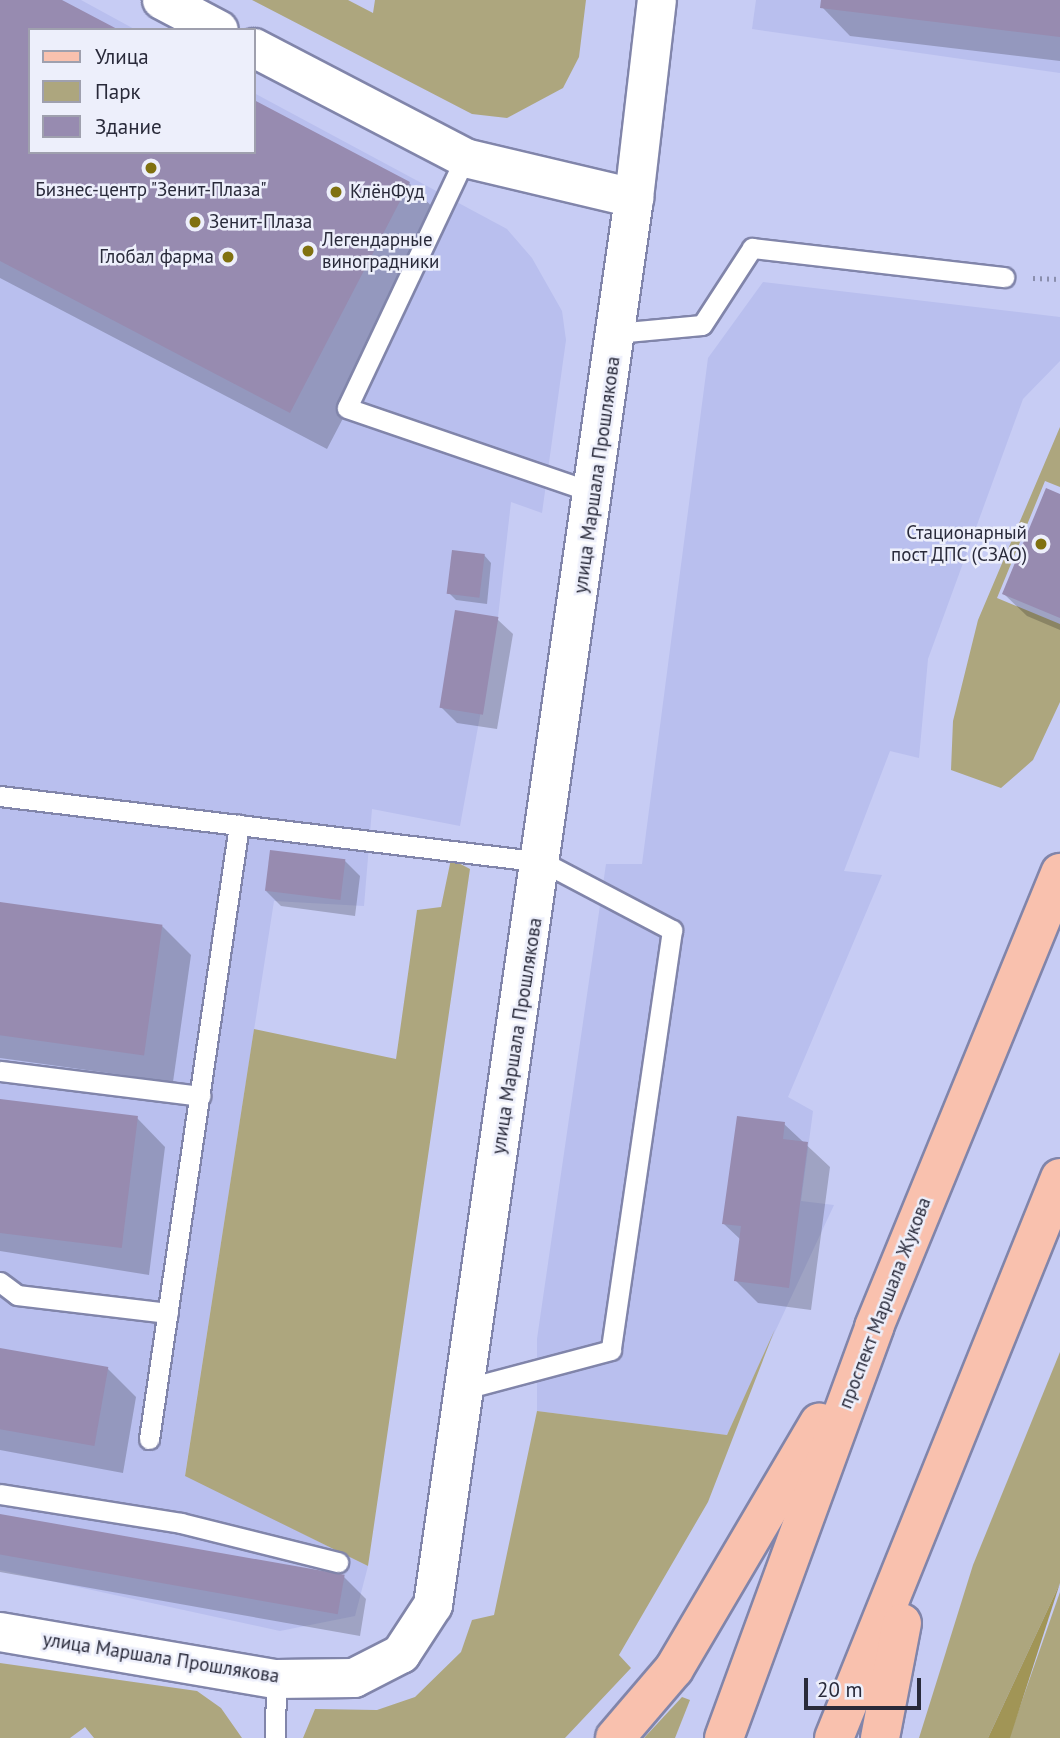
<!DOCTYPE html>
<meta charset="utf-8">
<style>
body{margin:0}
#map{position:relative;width:1060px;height:1738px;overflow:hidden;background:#c7ccf4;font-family:"PT Sans",sans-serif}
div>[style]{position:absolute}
.built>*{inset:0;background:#b9bfee}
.green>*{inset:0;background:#ada67e}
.forest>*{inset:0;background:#a19556}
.shadow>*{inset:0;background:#0003}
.building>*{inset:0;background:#978bb0;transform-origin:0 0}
.path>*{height:4.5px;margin-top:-2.25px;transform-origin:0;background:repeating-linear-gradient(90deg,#8a8ead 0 2px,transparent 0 7px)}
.roads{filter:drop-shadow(2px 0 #8185aa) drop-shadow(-2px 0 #8185aa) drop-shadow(0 2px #8185aa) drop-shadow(0 -2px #8185aa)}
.service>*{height:19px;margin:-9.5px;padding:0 9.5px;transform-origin:9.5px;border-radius:9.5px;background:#fff}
.minor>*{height:38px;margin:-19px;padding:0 19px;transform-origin:19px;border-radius:19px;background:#fff}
.tertiary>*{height:38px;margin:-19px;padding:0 19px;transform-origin:19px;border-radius:19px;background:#fff}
.primary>*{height:38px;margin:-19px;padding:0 19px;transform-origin:19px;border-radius:19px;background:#f9c1ae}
.dots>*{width:19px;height:19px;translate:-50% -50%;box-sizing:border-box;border:4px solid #edeffb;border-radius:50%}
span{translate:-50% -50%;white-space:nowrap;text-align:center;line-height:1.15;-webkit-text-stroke:5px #edeffb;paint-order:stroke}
.poi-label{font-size:19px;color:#292a3a}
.left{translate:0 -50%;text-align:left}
.right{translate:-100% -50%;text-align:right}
.street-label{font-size:19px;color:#292a3a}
.legend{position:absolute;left:28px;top:28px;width:228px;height:126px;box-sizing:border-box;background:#edeffb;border:2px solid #9fa0ae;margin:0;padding:9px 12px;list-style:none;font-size:21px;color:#292a3a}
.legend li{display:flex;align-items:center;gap:14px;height:35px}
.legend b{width:35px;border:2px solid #9fa0ae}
.scale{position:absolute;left:804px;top:1678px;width:117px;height:32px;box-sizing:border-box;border:4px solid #292a3a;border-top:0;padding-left:9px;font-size:21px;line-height:24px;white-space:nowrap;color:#292a3a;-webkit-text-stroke:5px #edeffb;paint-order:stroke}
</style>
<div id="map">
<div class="built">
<i style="clip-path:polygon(0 0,81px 0,136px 30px,30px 30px,30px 152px,254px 152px,254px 93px,507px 229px,532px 258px,562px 311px,566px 340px,542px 513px,511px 502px,498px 617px,460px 826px,372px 809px,364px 906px,274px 901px,185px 1475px,368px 1566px,355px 1616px,280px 1631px,0 1570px)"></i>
<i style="clip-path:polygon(756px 0,1060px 0,1060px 73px,752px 29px)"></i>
<i style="clip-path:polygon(763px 282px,1060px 317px,1060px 361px,1023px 399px,928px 659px,919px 758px,890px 751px,844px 871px,882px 875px,788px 1097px,813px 1111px,801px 1201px,834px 1205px,727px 1435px,537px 1411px,537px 1339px,606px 864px,642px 864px,708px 358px)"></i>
</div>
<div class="green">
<i style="clip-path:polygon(252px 0,348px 0,373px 13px,375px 0,586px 0,579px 57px,563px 88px,507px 118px,472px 114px)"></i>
<i style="clip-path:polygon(1060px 427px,1060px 487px,1045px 481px,997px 598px,1060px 624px,1060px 702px,1033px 760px,1001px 788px,951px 770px,953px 721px,978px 620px)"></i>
<i style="clip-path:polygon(451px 859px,470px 869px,368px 1566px,185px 1476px,254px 1029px,396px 1059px,417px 910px,441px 907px)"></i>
<i style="clip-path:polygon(775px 1329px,708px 1502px,619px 1655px,631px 1668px,565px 1738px,303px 1738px,315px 1709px,377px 1710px,415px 1697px,461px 1652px,472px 1620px,494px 1615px,537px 1411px,727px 1435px)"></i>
<i style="clip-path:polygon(1060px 1352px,1060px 1583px,988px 1738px,919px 1738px,973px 1565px)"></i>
<i style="clip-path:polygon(1060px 1592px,1060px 1738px,1009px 1738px)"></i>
<i style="clip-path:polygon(0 1663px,197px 1691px,221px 1708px,242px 1738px,94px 1738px,85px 1727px,70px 1738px,0 1738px)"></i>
<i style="clip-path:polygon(682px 1697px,690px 1700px,675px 1738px,644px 1738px)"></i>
</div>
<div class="forest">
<i style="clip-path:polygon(1060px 1583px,1010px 1738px,988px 1738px)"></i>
</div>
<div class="shadow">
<i style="clip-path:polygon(0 0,59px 0,30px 30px,30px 152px,254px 152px,254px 102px,409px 183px,446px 221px,327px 449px,0 278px)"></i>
<i style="clip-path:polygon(823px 0,1060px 0,1060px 61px,850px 36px,822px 7px)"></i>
<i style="clip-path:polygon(1060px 496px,1060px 630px,1027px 616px,1004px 594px)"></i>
<i style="clip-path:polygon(484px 555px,491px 563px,487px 604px,456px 600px,449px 593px)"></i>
<i style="clip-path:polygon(497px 619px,513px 634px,497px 729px,457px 723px,442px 708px)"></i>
<i style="clip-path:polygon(345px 861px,360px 876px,355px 916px,281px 906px,266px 891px)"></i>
<i style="clip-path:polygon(0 904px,162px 926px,191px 955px,173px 1082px,0 1058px)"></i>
<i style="clip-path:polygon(0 1101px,137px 1118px,165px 1147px,149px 1275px,0 1251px)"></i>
<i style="clip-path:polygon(784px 1124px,830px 1167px,811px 1310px,758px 1303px,735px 1280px,741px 1240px,724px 1224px)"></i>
<i style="clip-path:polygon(0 1350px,108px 1369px,136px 1397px,123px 1473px,0 1450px)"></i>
<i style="clip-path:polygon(0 1516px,344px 1577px,366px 1599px,360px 1636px,0 1572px)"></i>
</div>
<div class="building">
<i style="clip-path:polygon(0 0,62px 0,119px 30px,30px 30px,30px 152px,254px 152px,254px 100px,410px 182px,290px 413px,0 261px)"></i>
<i style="clip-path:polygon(821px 0,1060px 0,1060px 37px,820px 8px)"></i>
<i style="clip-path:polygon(1046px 488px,1060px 494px,1060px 618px,1002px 594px)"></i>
<i style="left:452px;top:550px;width:33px;height:44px;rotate:7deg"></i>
<i style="left:455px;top:610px;width:44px;height:99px;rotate:9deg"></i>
<i style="left:270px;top:850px;width:76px;height:41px;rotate:7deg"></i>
<i style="left:0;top:902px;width:164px;height:132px;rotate:8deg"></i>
<i style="left:0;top:1099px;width:139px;height:133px;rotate:7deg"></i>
<i style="clip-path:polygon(737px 1116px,785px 1122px,783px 1139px,808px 1142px,789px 1288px,734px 1281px,741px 1226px,722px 1224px)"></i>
<i style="left:0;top:1348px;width:110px;height:80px;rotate:10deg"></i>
<i style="left:0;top:1514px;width:350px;height:40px;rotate:10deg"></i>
</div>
<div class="path">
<i style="left:1033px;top:278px;width:27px;rotate:2deg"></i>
</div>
<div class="roads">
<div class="service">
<i style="left:465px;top:158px;width:276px;rotate:115.3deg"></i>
<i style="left:347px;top:408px;width:262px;rotate:18.9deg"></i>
<i style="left:616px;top:333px;width:86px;rotate:-5.3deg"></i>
<i style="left:702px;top:325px;width:92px;rotate:-57deg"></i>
<i style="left:752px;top:248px;width:254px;rotate:6.6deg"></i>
<i style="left:0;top:796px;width:547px;rotate:6.93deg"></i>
<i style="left:543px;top:862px;width:146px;rotate:27.8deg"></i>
<i style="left:672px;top:930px;width:424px;rotate:98.3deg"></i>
<i style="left:611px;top:1350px;width:152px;rotate:165.1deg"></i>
<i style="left:0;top:1071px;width:202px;rotate:7.1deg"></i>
<i style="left:0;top:1282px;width:21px;rotate:37deg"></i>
<i style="left:17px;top:1295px;width:152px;rotate:6.8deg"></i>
<i style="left:149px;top:1439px;width:621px;rotate:-81.66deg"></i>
<i style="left:0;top:1494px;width:183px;rotate:9.1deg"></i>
<i style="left:181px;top:1523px;width:162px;rotate:14deg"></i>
<i style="left:275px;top:1738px;width:59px;rotate:-89deg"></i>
</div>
<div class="minor">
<i style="left:0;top:1632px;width:280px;rotate:9.7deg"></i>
<i style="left:276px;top:1679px;width:78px;rotate:-0.7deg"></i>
<i style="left:354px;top:1678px;width:53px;rotate:-27.1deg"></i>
<i style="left:401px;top:1654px;width:59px;rotate:-56.9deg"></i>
<i style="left:433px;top:1605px;width:1421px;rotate:-81.87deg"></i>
</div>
<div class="tertiary">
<i style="left:162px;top:0;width:64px;rotate:27.8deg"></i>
<i style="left:254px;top:48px;width:238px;rotate:27.5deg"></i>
<i style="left:465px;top:158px;width:174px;rotate:13.3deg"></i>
<i style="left:634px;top:198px;width:199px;rotate:-83.4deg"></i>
</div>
<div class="primary">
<i style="left:615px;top:1738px;width:91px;rotate:-49.5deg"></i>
<i style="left:674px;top:1669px;width:286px;rotate:-59.5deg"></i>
<i style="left:724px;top:1738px;width:438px;rotate:-69.9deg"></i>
<i style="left:874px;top:1327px;width:491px;rotate:-67.7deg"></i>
<i style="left:834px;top:1738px;width:604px;rotate:-68.02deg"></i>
<i style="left:880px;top:1738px;width:117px;rotate:-79.2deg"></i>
</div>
</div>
<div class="dots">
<i style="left:151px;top:168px;background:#807110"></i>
<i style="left:336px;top:192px;background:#807110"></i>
<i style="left:195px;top:222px;background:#807110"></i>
<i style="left:308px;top:251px;background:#807110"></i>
<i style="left:228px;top:257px;background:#807110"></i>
<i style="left:1041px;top:544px;background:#807110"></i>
</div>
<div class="poi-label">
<span style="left:151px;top:190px">Бизнес-центр "Зенит-Плаза"</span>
<span class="left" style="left:350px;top:192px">КлёнФуд</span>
<span class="left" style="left:209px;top:222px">Зенит-Плаза</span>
<span class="left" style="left:322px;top:251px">Легендарные<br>виноградники</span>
<span class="right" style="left:214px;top:257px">Глобал фарма</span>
<span class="right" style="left:1027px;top:544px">Стационарный<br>пост ДПС (СЗАО)</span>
</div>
<div class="street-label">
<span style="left:597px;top:475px;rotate:-82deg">улица Маршала Прошлякова</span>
<span style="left:517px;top:1036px;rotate:-81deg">улица Маршала Прошлякова</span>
<span style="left:885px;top:1303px;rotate:-69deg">проспект Маршала Жукова</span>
<span style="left:161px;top:1658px;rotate:9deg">улица Маршала Прошлякова</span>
</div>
<ul class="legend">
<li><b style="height:9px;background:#f9c1ae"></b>Улица</li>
<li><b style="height:19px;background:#ada67e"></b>Парк</li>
<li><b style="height:19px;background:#978bb0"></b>Здание</li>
</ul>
<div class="scale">20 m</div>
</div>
